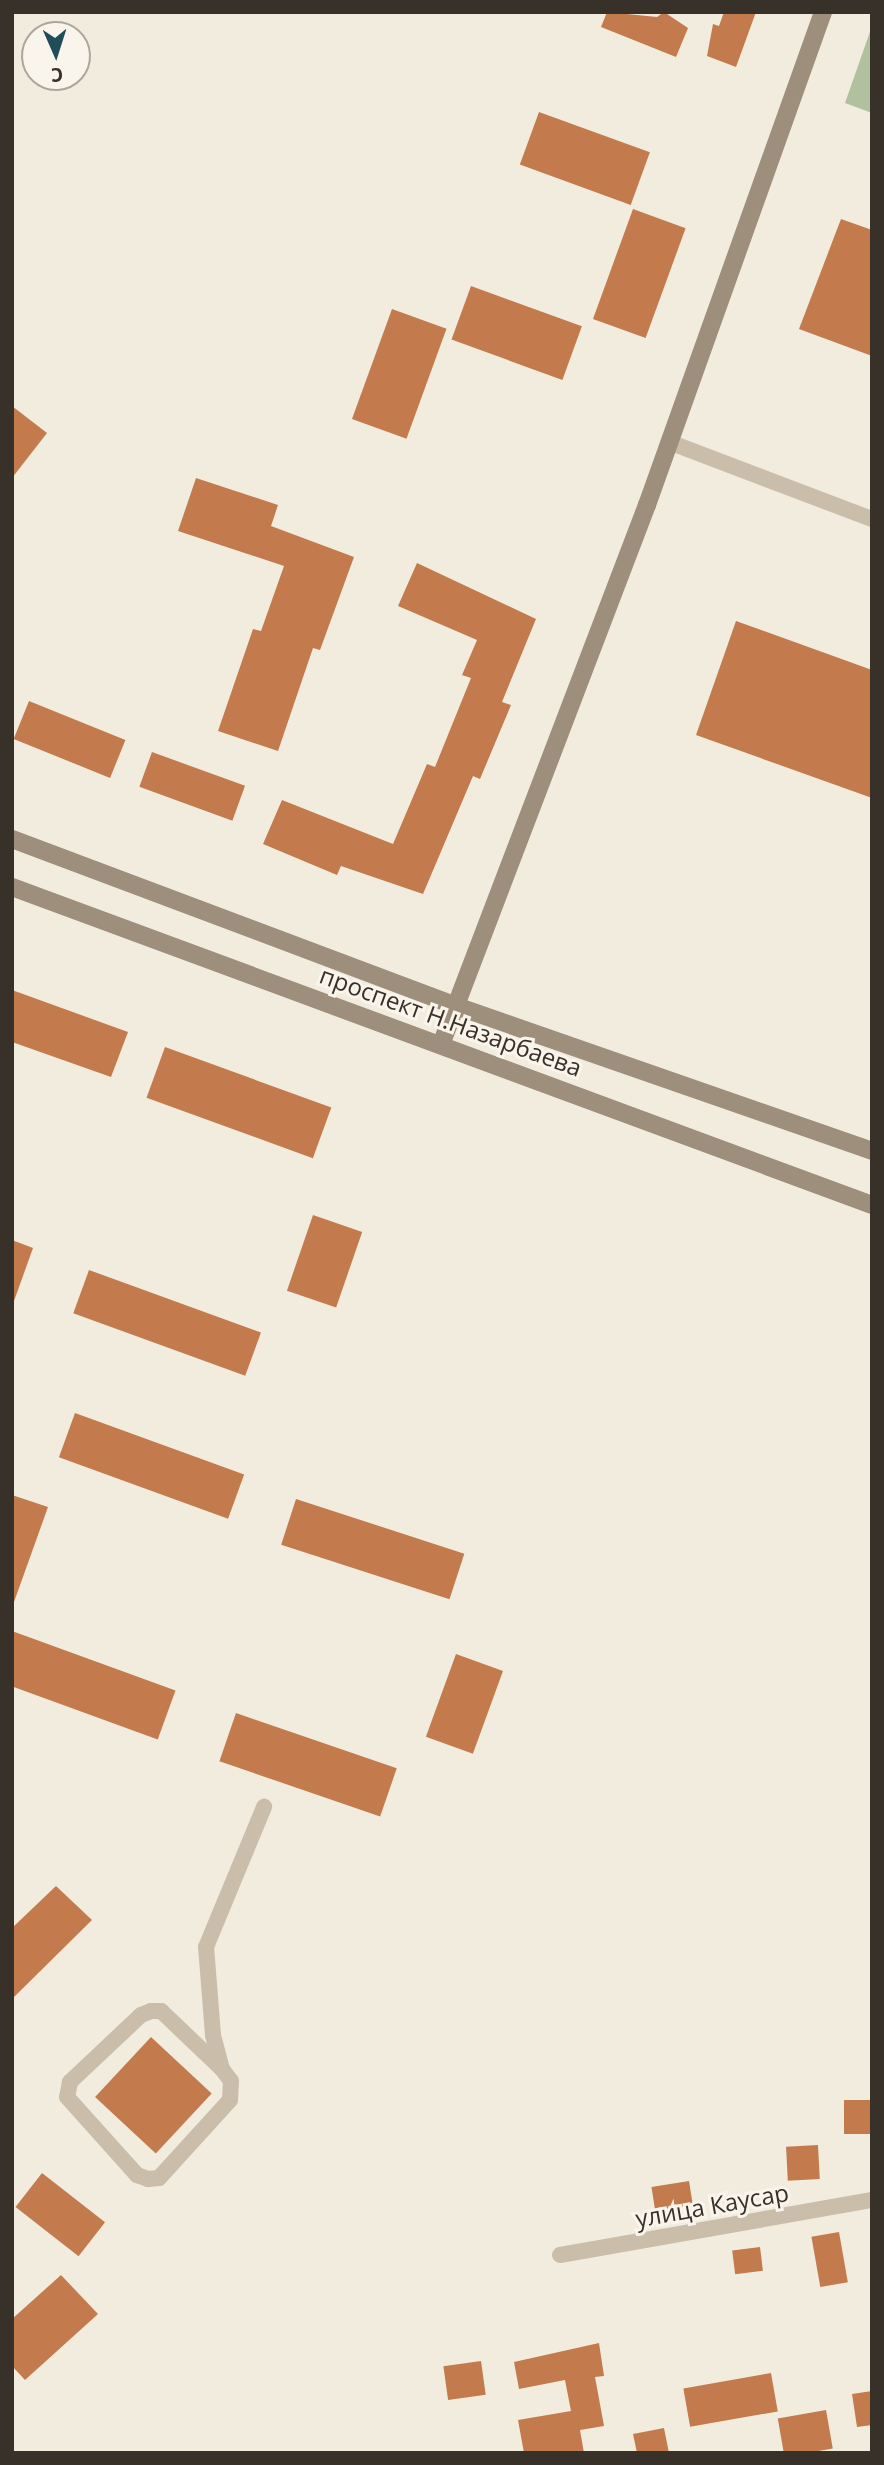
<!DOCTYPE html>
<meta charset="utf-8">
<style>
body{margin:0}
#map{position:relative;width:884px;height:2465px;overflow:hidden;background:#f2ecdf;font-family:"Open Sans",sans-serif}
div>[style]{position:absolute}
.green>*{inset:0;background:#b1c19f}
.building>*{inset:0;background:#c37b4d;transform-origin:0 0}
.street>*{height:16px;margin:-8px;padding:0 8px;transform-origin:8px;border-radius:8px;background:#cabeab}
.secondary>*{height:18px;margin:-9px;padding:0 9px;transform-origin:9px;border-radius:9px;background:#9e8e7c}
span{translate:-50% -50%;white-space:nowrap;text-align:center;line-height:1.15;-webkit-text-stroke:6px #faf5ec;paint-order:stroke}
.street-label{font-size:24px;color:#38312a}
.frame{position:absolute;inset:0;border:14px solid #38312a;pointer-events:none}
.north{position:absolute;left:21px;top:21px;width:70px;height:70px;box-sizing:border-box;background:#faf5ec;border:2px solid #aca79e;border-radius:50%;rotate:177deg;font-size:19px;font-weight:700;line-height:28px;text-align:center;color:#38312a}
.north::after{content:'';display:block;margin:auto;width:24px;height:32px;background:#204d59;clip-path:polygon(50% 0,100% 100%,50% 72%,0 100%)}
</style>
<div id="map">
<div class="green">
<i style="clip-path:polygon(872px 26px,872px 113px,845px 103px)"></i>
</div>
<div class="building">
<i style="clip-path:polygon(607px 12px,657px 17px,664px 12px,688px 28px,676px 57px,601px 27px)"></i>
<i style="clip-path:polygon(724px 12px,756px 12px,736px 67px,707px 56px,713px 24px,719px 26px)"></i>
<i style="left:539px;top:112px;width:118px;height:56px;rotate:20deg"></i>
<i style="left:633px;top:209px;width:56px;height:117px;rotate:20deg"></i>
<i style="clip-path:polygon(841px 219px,872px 230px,872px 356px,799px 329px)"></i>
<i style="left:471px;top:286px;width:118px;height:57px;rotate:20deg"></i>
<i style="left:392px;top:309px;width:58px;height:117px;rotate:20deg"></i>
<i style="clip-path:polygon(12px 406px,47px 433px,12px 478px)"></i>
<i style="clip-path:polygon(196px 478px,278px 505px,271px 526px,354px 557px,320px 650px,313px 648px,278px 751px,218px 731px,253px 629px,261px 631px,284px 566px,178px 531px)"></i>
<i style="clip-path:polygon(417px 563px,536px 619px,502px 702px,511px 705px,480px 779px,473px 776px,423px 894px,341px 866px,337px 875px,263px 844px,282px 800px,393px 844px,427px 764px,435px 767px,471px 678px,462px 675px,477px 640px,398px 606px)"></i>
<i style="clip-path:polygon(736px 621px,872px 670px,872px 798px,696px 735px)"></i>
<i style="left:29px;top:701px;width:104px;height:41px;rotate:22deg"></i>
<i style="left:152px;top:752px;width:99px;height:37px;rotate:20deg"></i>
<i style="clip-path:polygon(12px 990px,128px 1032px,111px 1077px,12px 1042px)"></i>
<i style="left:165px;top:1047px;width:177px;height:54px;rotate:20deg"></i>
<i style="left:313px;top:1215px;width:52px;height:80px;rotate:19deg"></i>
<i style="clip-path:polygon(12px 1240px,33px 1248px,14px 1301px,12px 1301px)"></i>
<i style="left:89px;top:1270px;width:183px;height:46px;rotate:20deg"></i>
<i style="left:75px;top:1413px;width:180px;height:47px;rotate:20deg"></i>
<i style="clip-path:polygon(12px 1495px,48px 1507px,14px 1602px,12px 1602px)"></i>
<i style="left:296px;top:1499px;width:177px;height:48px;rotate:18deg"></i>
<i style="left:12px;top:1631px;width:174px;height:52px;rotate:20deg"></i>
<i style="left:456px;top:1654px;width:50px;height:88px;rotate:20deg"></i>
<i style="left:236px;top:1713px;width:170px;height:51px;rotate:19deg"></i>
<i style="clip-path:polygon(56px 1886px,92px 1920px,12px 1999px,12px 1928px)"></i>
<i style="left:151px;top:2037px;width:83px;height:82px;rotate:43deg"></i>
<i style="left:872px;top:2100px;width:34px;height:28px;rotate:90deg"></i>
<i style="left:818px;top:2145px;width:34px;height:32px;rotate:87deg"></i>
<i style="left:42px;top:2173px;width:80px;height:43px;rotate:38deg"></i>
<i style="left:689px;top:2181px;width:24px;height:38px;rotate:81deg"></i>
<i style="left:839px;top:2232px;width:51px;height:28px;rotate:80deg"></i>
<i style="left:760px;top:2247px;width:24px;height:28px;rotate:83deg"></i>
<i style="clip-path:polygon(61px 2275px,98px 2314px,25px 2380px,12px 2366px,12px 2319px)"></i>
<i style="clip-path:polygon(599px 2343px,604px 2376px,595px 2377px,604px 2426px,580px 2430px,584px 2453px,524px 2453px,518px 2420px,571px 2411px,565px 2380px,519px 2389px,514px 2362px)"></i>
<i style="left:481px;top:2361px;width:34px;height:38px;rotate:82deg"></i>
<i style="left:771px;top:2373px;width:39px;height:89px;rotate:80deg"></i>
<i style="clip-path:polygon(872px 2391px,872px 2425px,857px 2427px,852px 2394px)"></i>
<i style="left:826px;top:2410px;width:39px;height:49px;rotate:80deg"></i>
<i style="clip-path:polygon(664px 2428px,669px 2453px,637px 2453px,633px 2434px)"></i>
</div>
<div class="street">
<i style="left:669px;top:442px;width:217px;rotate:20.8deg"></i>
<i style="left:222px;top:2069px;width:84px;rotate:-136.4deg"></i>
<i style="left:161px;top:2011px;width:10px;rotate:180deg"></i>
<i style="left:151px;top:2011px;width:11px;rotate:158deg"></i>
<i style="left:141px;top:2015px;width:98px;rotate:136.7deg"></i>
<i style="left:70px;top:2082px;width:15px;rotate:101deg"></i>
<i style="left:67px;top:2097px;width:105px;rotate:48.1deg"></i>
<i style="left:137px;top:2175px;width:12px;rotate:20deg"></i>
<i style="left:148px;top:2179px;width:11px;rotate:-5deg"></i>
<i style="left:159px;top:2178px;width:105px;rotate:-47.7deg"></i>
<i style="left:230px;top:2100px;width:19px;rotate:-87deg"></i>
<i style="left:231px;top:2081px;width:15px;rotate:-127deg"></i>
<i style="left:222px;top:2069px;width:35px;rotate:-105deg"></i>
<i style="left:213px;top:2035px;width:88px;rotate:-94.5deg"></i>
<i style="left:206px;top:1947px;width:152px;rotate:-67.5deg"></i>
<i style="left:560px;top:2255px;width:317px;rotate:-10deg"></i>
</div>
<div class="secondary">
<i style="left:12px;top:839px;width:474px;rotate:20.6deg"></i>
<i style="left:456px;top:1006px;width:441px;rotate:19.2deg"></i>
<i style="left:12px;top:887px;width:917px;rotate:20.29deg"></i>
<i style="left:442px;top:1042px;width:575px;rotate:-69.11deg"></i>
<i style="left:647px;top:505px;width:523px;rotate:-70.35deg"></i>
</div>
<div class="street-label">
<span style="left:451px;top:1021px;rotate:20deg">проспект Н.Назарбаева</span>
<span style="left:712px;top:2205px;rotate:-10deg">улица Каусар</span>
</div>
<div class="frame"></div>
<div class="north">С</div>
</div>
